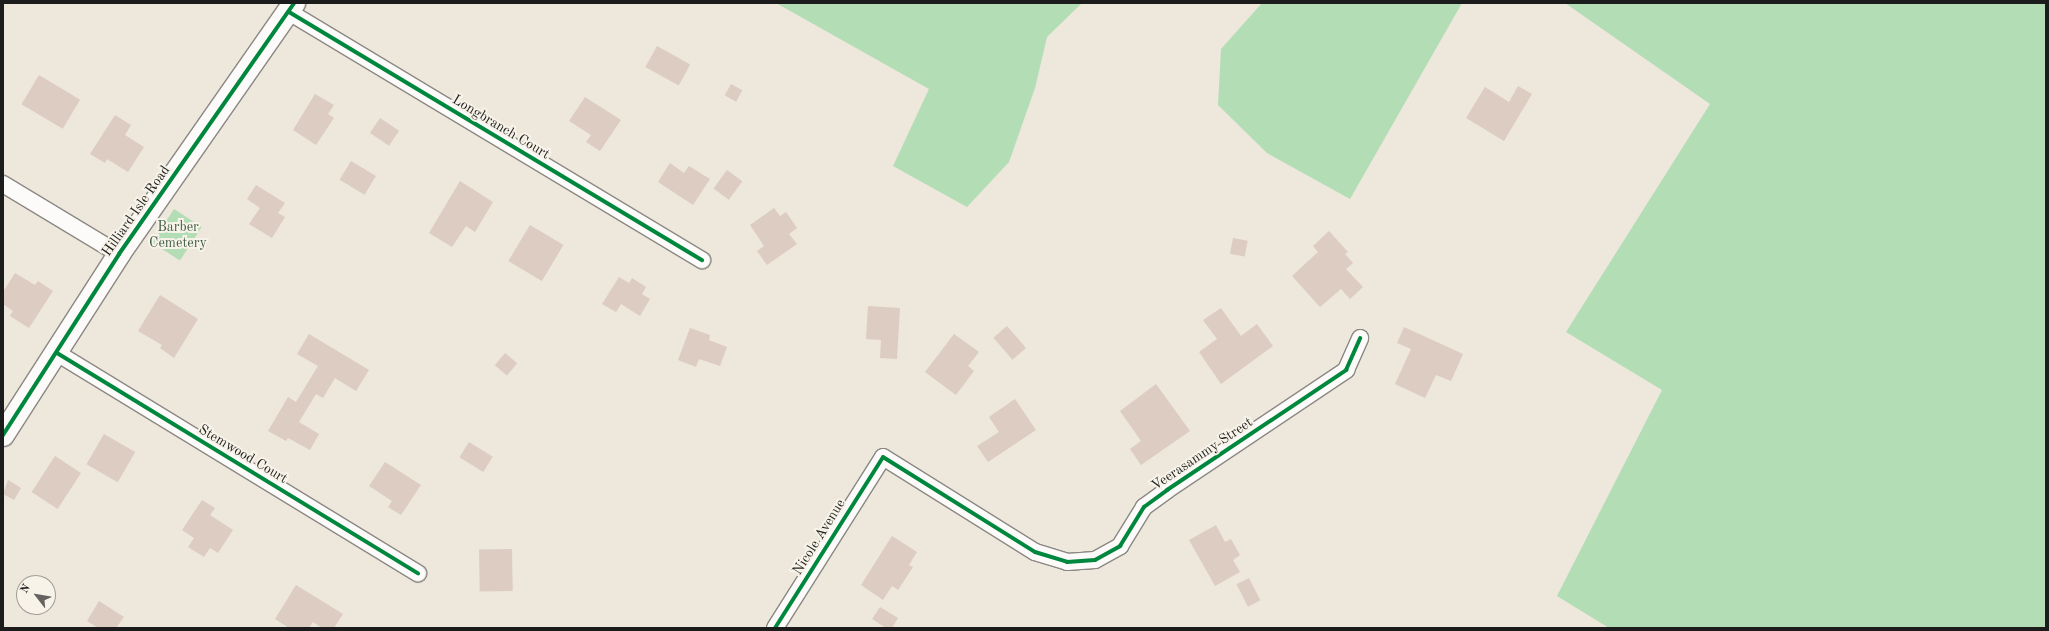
<!DOCTYPE html>
<style>
body{margin:0}
#map{position:relative;width:2049px;height:631px;overflow:hidden;background:#ede7dc;font-family:"Old Standard TT",serif}
div>[style]{position:absolute}
.green>*{inset:0;background:#b3ddb4;transform-origin:0 0}
.building>*{inset:0;background:#ddccc1;transform-origin:0 0}
.roads{filter:drop-shadow(1px 0 #8b8883) drop-shadow(-1px 0 #8b8883) drop-shadow(0 1px #8b8883) drop-shadow(0 -1px #8b8883)}
.street>*{height:16px;margin:-8px;padding:0 8px;transform-origin:8px;border-radius:8px;background:#fcfbfa}
.secondary>*{height:22px;margin:-11px;padding:0 11px;transform-origin:11px;border-radius:11px;background:#fcfbfa}
.cycleway>*{height:4px;margin:-2px;padding:0 2px;transform-origin:2px;border-radius:2px;background:#00873e}
span{translate:-50% -50%;white-space:nowrap;text-align:center;line-height:1.15;-webkit-text-stroke:4px #f7f3e8;paint-order:stroke}
.street-label{font-size:14px;color:#1c1c1c}
.park-label{font-size:14px;color:#405c46}
.frame{position:absolute;inset:0;border:4px solid #1c1c1c;pointer-events:none}
.north{position:absolute;left:16px;top:575px;width:40px;height:40px;box-sizing:border-box;background:#f7f3e8;border:1px solid #9f9d96;border-radius:50%;rotate:301deg;font-size:11px;font-weight:700;line-height:16px;text-align:center;color:#1c1c1c}
.north::after{content:'';display:block;margin:auto;width:14px;height:18px;background:#65635f;clip-path:polygon(50% 0,100% 100%,50% 72%,0 100%)}
</style>
<div id="map">
<div class="green">
<i style="clip-path:polygon(776px 3px,1082px 3px,1047px 37px,1035px 88px,1009px 162px,967px 207px,893px 166px,929px 89px)"></i>
<i style="clip-path:polygon(1262px 3px,1462px 3px,1350px 199px,1267px 153px,1218px 105px,1221px 49px)"></i>
<i style="clip-path:polygon(1565px 3px,2046px 3px,2046px 628px,1609px 628px,1557px 596px,1662px 390px,1566px 332px,1710px 104px)"></i>
<i style="left:174px;top:209px;width:33px;height:40px;rotate:33deg"></i>
</div>
<div class="building">
<i style="left:657px;top:46px;width:38px;height:24px;rotate:29deg"></i>
<i style="left:39px;top:75px;width:48px;height:34px;rotate:31deg"></i>
<i style="left:731px;top:84px;width:13px;height:13px;rotate:29deg"></i>
<i style="clip-path:polygon(1518px 86px,1532px 94px,1504px 141px,1466px 118px,1485px 87px,1509px 102px)"></i>
<i style="clip-path:polygon(315px 94px,334px 105px,328px 114px,334px 118px,316px 145px,293px 130px)"></i>
<i style="clip-path:polygon(585px 97px,621px 120px,600px 151px,586px 142px,591px 135px,569px 121px)"></i>
<i style="clip-path:polygon(115px 115px,131px 125px,125px 135px,144px 147px,128px 172px,107px 159px,105px 163px,90px 154px)"></i>
<i style="left:380px;top:118px;width:23px;height:18px;rotate:34deg"></i>
<i style="left:351px;top:161px;width:29px;height:22px;rotate:31deg"></i>
<i style="clip-path:polygon(670px 163px,684px 173px,689px 166px,710px 179px,693px 205px,658px 182px)"></i>
<i style="left:727px;top:170px;width:19px;height:23px;rotate:36deg"></i>
<i style="clip-path:polygon(460px 181px,493px 202px,475px 232px,466px 226px,452px 247px,429px 233px)"></i>
<i style="clip-path:polygon(256px 185px,285px 203px,278px 213px,285px 217px,272px 238px,249px 224px,260px 208px,247px 199px)"></i>
<i style="clip-path:polygon(774px 208px,780px 216px,786px 212px,797px 228px,789px 234px,797px 244px,767px 265px,757px 251px,764px 246px,750px 225px)"></i>
<i style="left:530px;top:225px;width:39px;height:42px;rotate:31deg"></i>
<i style="clip-path:polygon(1329px 231px,1348px 252px,1345px 254px,1353px 263px,1346px 269px,1363px 287px,1350px 299px,1341px 289px,1320px 307px,1292px 276px,1318px 252px,1313px 246px)"></i>
<i style="left:1233px;top:238px;width:15px;height:16px;rotate:11deg"></i>
<i style="clip-path:polygon(15px 273px,35px 285px,38px 281px,53px 291px,29px 328px,10px 316px,13px 311px,3px 304px,3px 292px)"></i>
<i style="clip-path:polygon(619px 277px,629px 283px,632px 278px,646px 287px,642px 294px,650px 299px,640px 316px,621px 304px,616px 312px,602px 304px)"></i>
<i style="clip-path:polygon(160px 295px,198px 319px,174px 358px,160px 348px,162px 345px,138px 331px)"></i>
<i style="clip-path:polygon(868px 306px,900px 308px,897px 359px,880px 358px,881px 340px,866px 339px)"></i>
<i style="clip-path:polygon(1221px 308px,1241px 336px,1257px 324px,1273px 346px,1221px 384px,1199px 352px,1217px 339px,1203px 320px)"></i>
<i style="left:1007px;top:326px;width:29px;height:18px;rotate:49deg"></i>
<i style="clip-path:polygon(1404px 327px,1463px 354px,1451px 381px,1436px 375px,1425px 398px,1395px 384px,1411px 349px,1397px 343px)"></i>
<i style="clip-path:polygon(690px 328px,710px 335px,709px 340px,727px 347px,720px 366px,699px 359px,696px 367px,678px 360px)"></i>
<i style="clip-path:polygon(309px 334px,369px 370px,356px 391px,335px 378px,323px 398px,316px 394px,299px 422px,319px 434px,310px 450px,288px 438px,286px 441px,268px 431px,288px 397px,296px 402px,318px 366px,297px 354px)"></i>
<i style="clip-path:polygon(954px 334px,979px 352px,968px 366px,974px 371px,956px 395px,925px 372px)"></i>
<i style="left:505px;top:353px;width:16px;height:16px;rotate:40deg"></i>
<i style="clip-path:polygon(1156px 384px,1190px 431px,1141px 465px,1130px 449px,1141px 441px,1120px 411px)"></i>
<i style="clip-path:polygon(1015px 399px,1036px 430px,988px 462px,977px 446px,999px 432px,989px 417px)"></i>
<i style="left:104px;top:434px;width:36px;height:35px;rotate:30deg"></i>
<i style="left:469px;top:442px;width:28px;height:18px;rotate:32deg"></i>
<i style="left:55px;top:456px;width:31px;height:43px;rotate:33deg"></i>
<i style="clip-path:polygon(385px 462px,421px 485px,401px 515px,388px 507px,392px 501px,369px 486px)"></i>
<i style="clip-path:polygon(8px 480px,21px 488px,14px 500px,3px 494px)"></i>
<i style="clip-path:polygon(202px 500px,215px 508px,210px 515px,233px 530px,218px 553px,210px 548px,204px 557px,188px 547px,194px 538px,182px 530px)"></i>
<i style="clip-path:polygon(1216px 525px,1225px 542px,1231px 539px,1240px 555px,1233px 560px,1240px 572px,1215px 586px,1189px 540px)"></i>
<i style="clip-path:polygon(892px 536px,917px 552px,909px 565px,913px 567px,898px 590px,892px 586px,883px 600px,861px 585px)"></i>
<i style="left:512px;top:549px;width:42px;height:33px;rotate:89deg"></i>
<i style="left:1249px;top:578px;width:25px;height:14px;rotate:63deg"></i>
<i style="clip-path:polygon(296px 585px,343px 614px,334px 628px,322px 628px,313px 622px,309px 628px,289px 628px,275px 619px)"></i>
<i style="clip-path:polygon(99px 601px,124px 617px,116px 628px,98px 628px,87px 621px)"></i>
<i style="clip-path:polygon(880px 607px,898px 618px,892px 628px,886px 628px,872px 619px)"></i>
</div>
<div class="roads">
<div class="street">
<i style="left:289px;top:12px;width:482px;rotate:31deg"></i>
<i style="left:3px;top:184px;width:135px;rotate:31.1deg"></i>
<i style="left:57px;top:353px;width:423px;rotate:31.4deg"></i>
<i style="left:775px;top:628px;width:202px;rotate:-57.7deg"></i>
<i style="left:883px;top:457px;width:179px;rotate:32deg"></i>
<i style="left:1035px;top:552px;width:34px;rotate:17deg"></i>
<i style="left:1067px;top:562px;width:28px;rotate:-4deg"></i>
<i style="left:1095px;top:560px;width:29px;rotate:-29deg"></i>
<i style="left:1120px;top:546px;width:46px;rotate:-58.4deg"></i>
<i style="left:1144px;top:507px;width:29px;rotate:-36deg"></i>
<i style="left:1167px;top:490px;width:216px;rotate:-33.8deg"></i>
<i style="left:1346px;top:370px;width:35px;rotate:-66deg"></i>
</div>
<div class="secondary">
<i style="left:3px;top:435px;width:215px;rotate:-57.3deg"></i>
<i style="left:119px;top:254px;width:306px;rotate:-55.1deg"></i>
</div>
</div>
<div class="cycleway">
<i style="left:289px;top:12px;width:482px;rotate:31deg"></i>
<i style="left:57px;top:353px;width:423px;rotate:31.4deg"></i>
<i style="left:3px;top:435px;width:215px;rotate:-57.3deg"></i>
<i style="left:119px;top:254px;width:306px;rotate:-55.1deg"></i>
<i style="left:775px;top:628px;width:202px;rotate:-57.7deg"></i>
<i style="left:883px;top:457px;width:179px;rotate:32deg"></i>
<i style="left:1035px;top:552px;width:34px;rotate:17deg"></i>
<i style="left:1067px;top:562px;width:28px;rotate:-4deg"></i>
<i style="left:1095px;top:560px;width:29px;rotate:-29deg"></i>
<i style="left:1120px;top:546px;width:46px;rotate:-58.4deg"></i>
<i style="left:1144px;top:507px;width:29px;rotate:-36deg"></i>
<i style="left:1167px;top:490px;width:216px;rotate:-33.8deg"></i>
<i style="left:1346px;top:370px;width:35px;rotate:-66deg"></i>
</div>
<div class="street-label">
<span style="left:501px;top:127px;rotate:31deg">Longbranch Court</span>
<span style="left:136px;top:211px;rotate:-55deg">Hilliard Isle Road</span>
<span style="left:243px;top:454px;rotate:31deg">Stemwood Court</span>
<span style="left:1202px;top:454px;rotate:-34deg">Veerasammy Street</span>
<span style="left:819px;top:537px;rotate:-58deg">Nicole Avenue</span>
</div>
<div class="park-label">
<span style="left:178px;top:235px">Barber<br>Cemetery</span>
</div>
<div class="frame"></div>
<div class="north">N</div>
</div>
